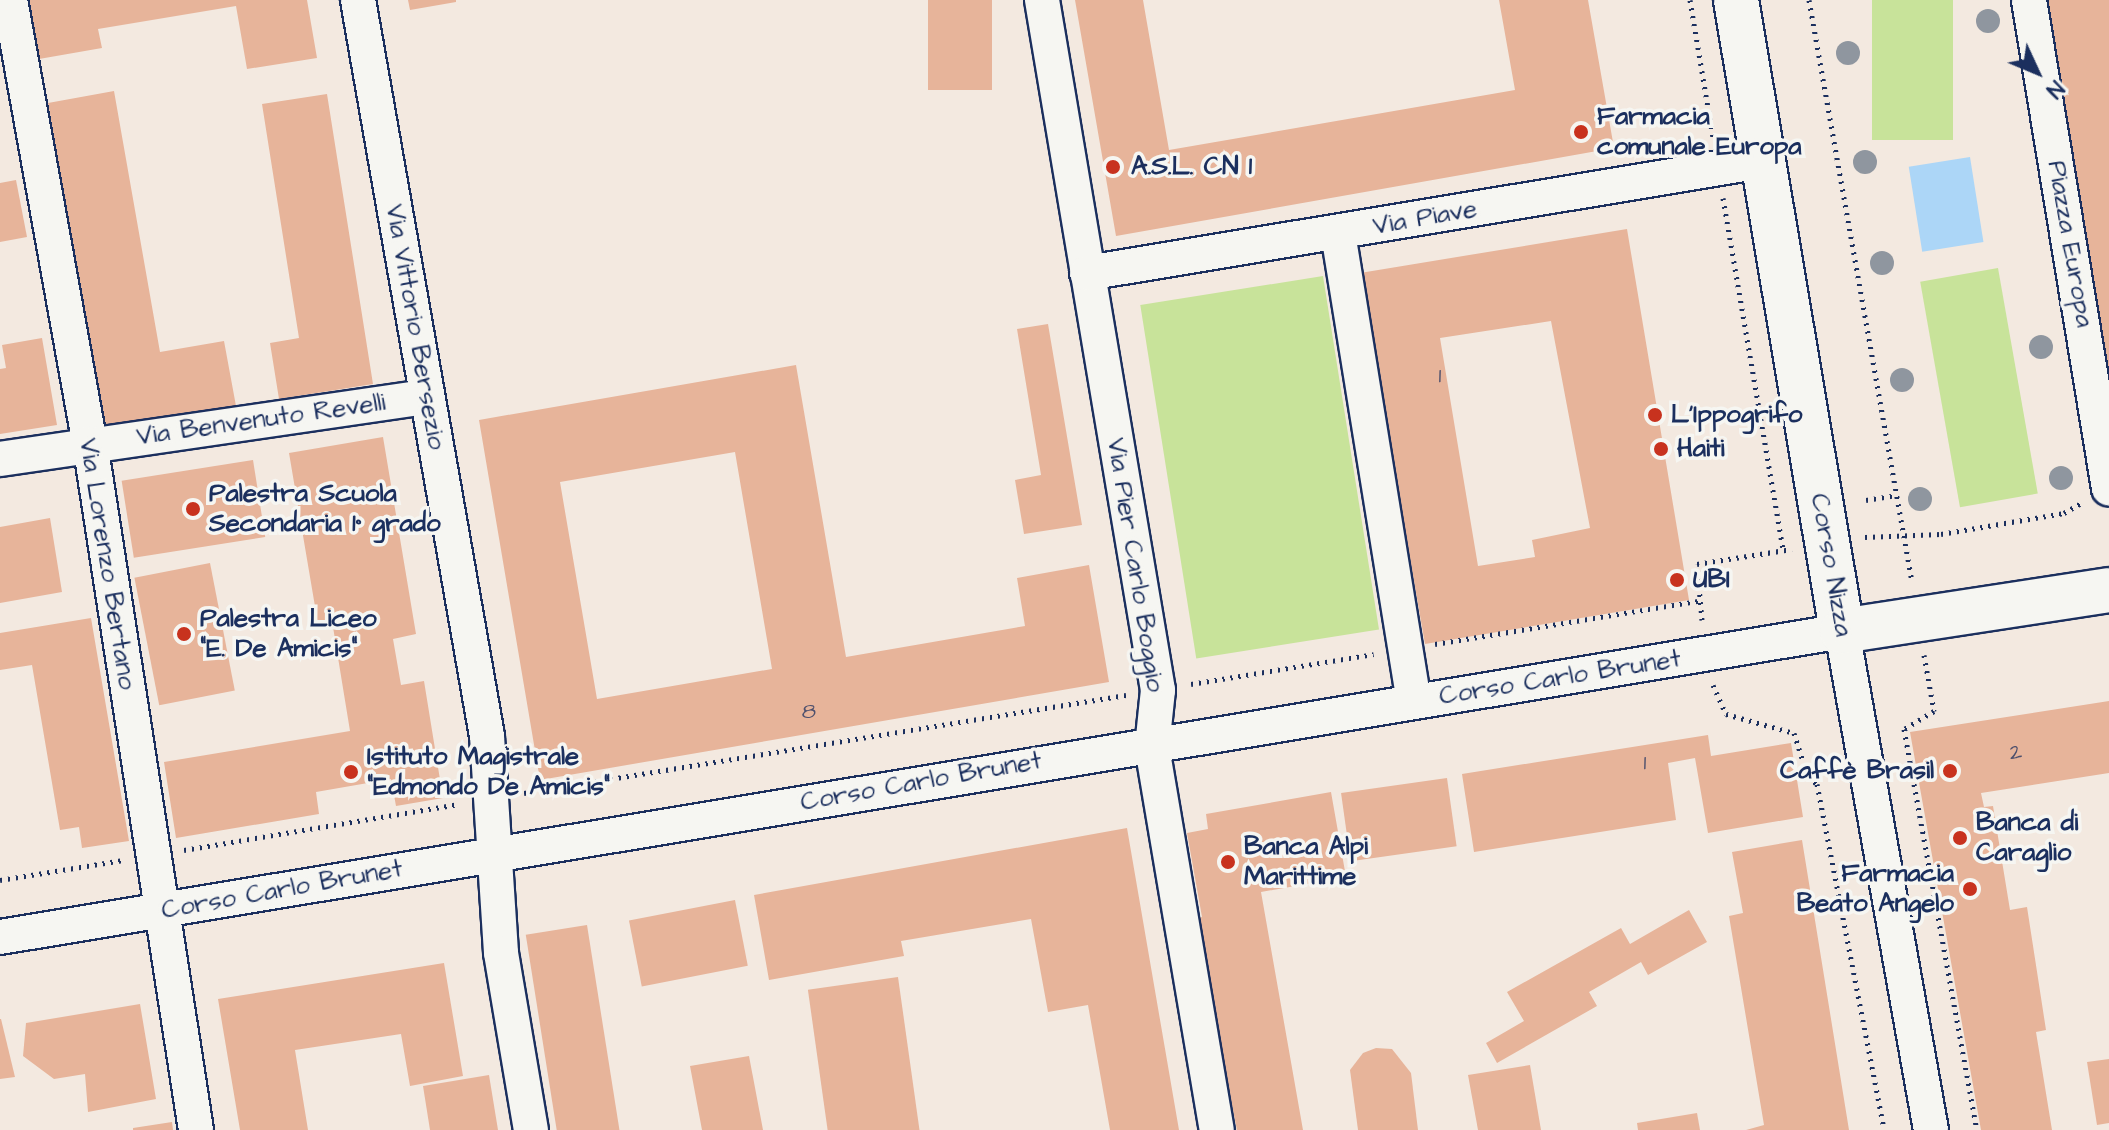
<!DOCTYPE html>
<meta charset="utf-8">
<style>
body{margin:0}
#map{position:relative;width:2109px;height:1130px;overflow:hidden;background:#f3e9e0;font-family:"Architects Daughter",sans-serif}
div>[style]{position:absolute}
.green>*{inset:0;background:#c8e39a;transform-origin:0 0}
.water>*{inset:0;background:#acd6f7;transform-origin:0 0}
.building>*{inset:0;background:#e7b49a;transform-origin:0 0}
.path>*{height:5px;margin-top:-2.5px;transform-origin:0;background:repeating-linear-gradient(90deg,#1b2f5e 0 2px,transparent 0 8px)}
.roads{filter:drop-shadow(2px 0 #1b2f5e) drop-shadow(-2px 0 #1b2f5e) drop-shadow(0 2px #1b2f5e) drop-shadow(0 -2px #1b2f5e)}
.minor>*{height:34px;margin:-17px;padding:0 17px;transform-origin:17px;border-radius:17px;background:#f6f6f2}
.major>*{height:44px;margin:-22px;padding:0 22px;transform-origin:22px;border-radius:22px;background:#f6f6f2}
.trees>*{width:24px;height:24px;margin:-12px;border-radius:50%;background:#8f969f}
.dots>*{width:22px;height:22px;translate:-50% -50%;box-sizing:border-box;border:4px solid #f6f6f2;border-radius:50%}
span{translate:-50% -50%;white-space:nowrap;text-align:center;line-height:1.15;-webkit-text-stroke:7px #f6f6f2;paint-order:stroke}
.number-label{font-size:22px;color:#4e506d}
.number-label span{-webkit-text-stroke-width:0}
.poi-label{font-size:26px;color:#1b2f5e;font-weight:700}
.left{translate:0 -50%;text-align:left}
.right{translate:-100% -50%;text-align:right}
.street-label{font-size:26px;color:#1b2f5e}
.north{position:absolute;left:1997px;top:32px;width:80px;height:80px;-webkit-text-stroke:6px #f6f6f2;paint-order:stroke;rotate:134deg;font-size:22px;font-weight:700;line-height:32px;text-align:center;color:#1b2f5e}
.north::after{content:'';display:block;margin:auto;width:28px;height:36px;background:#1b2f5e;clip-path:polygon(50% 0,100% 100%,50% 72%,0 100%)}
</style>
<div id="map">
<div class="green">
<i style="left:1872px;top:0;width:81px;height:140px"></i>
<i style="left:1998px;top:268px;width:229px;height:79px;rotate:80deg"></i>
<i style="left:1323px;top:276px;width:358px;height:185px;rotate:81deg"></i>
</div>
<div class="water">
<i style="left:1970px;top:157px;width:86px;height:62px;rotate:81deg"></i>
</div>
<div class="building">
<i style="clip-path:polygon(29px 0,307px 0,317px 58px,247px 69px,236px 6px,98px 29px,102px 48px,39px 59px)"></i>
<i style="clip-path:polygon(408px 0,456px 0,456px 2px,410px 10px)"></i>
<i style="left:928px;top:0;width:64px;height:90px"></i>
<i style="clip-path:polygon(1075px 0,1143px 0,1169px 150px,1515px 90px,1499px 0,1588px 0,1614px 148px,1116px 236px)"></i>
<i style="clip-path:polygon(2042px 0,2109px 0,2109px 389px)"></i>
<i style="clip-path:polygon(114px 91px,160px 352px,224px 341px,236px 406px,105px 429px,48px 103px)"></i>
<i style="clip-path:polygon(327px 94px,373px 384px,279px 399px,270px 343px,299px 338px,262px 104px)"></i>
<i style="clip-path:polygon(16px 180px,27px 237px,0 242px,0 183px)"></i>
<i style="clip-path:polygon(evenodd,1627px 229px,1689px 600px,1425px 644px,1360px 273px,1627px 229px,1551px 321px,1590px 528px,1532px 540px,1535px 557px,1478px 566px,1440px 338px,1551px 321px)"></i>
<i style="clip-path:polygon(1048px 324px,1082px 525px,1024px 534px,1015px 480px,1041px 475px,1017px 329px)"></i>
<i style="clip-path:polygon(42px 338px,57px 425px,0 434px,0 369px,6px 368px,2px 345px)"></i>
<i style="clip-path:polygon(evenodd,796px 365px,846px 657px,1025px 626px,1017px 578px,1089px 565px,1109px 682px,540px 780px,479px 420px,796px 365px,735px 452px,772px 669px,597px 699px,560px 482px,735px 452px)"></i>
<i style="clip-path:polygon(383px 437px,416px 634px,393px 639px,401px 685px,424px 681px,443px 798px,396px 806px,391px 779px,316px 792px,319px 814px,176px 838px,164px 762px,350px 731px,333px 627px,319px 630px,289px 453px)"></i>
<i style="left:253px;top:460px;width:78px;height:133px;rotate:81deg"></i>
<i style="clip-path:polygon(50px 518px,62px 592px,0 603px,0 527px)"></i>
<i style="left:210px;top:563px;width:130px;height:77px;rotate:79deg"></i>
<i style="clip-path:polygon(91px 618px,129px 841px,82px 848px,79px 827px,60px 830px,32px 665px,0 670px,0 633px)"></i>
<i style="clip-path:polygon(2109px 701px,2109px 773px,1981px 793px,1984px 807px,1993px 806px,2010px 910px,2027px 907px,2046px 1030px,2036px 1032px,2052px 1130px,1981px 1130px,1910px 732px)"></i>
<i style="clip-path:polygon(1708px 735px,1711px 756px,1791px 743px,1803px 817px,1708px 833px,1695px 758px,1668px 763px,1676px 820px,1474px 852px,1462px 774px)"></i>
<i style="left:1447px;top:778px;width:69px;height:107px;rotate:82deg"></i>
<i style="clip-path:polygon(1331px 792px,1346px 877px,1261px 892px,1303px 1130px,1237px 1130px,1194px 919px,1202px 917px,1187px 833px,1208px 829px,1206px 814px)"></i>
<i style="clip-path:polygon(1127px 828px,1179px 1130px,1110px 1130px,1088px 1005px,1048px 1012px,1031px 919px,901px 941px,904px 956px,769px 980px,754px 895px)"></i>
<i style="clip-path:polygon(1802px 840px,1849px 1130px,1746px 1130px,1764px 1125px,1729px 916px,1743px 913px,1732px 852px)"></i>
<i style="left:735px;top:900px;width:67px;height:108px;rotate:79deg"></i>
<i style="clip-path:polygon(1689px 910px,1707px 942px,1648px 975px,1641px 962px,1589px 992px,1597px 1006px,1497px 1063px,1486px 1043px,1524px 1021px,1507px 992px,1621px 928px,1630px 944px)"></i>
<i style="left:587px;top:925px;width:208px;height:62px;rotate:81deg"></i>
<i style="clip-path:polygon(444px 963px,463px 1076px,410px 1086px,401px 1034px,295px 1050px,308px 1130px,240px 1130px,218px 999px)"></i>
<i style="left:898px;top:977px;width:155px;height:91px;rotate:82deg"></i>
<i style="clip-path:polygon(140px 1004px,156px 1099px,88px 1112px,85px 1074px,54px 1079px,23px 1056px,26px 1023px)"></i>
<i style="clip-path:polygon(0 1019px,1px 1019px,15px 1077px,0 1079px)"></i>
<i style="clip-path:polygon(1376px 1048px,1392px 1049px,1411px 1073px,1418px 1130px,1358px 1130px,1350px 1070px,1363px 1053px)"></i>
<i style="clip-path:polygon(749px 1056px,763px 1130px,702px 1130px,690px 1066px)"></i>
<i style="clip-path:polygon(2109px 1059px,2109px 1123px,2097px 1125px,2087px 1062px)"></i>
<i style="clip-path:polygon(1530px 1065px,1541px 1130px,1478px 1130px,1468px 1075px)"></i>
<i style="clip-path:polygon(489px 1075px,498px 1130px,430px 1130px,423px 1086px)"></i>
<i style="clip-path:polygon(1697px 1113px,1700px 1130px,1638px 1130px,1637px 1123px)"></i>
<i style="clip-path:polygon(172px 1122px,173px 1130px,133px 1130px,133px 1128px)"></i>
</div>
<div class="path">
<i style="left:1690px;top:0;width:139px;rotate:80.5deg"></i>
<i style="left:1809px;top:0;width:591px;rotate:79.96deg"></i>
<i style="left:1723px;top:198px;width:357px;rotate:80.3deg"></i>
<i style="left:1866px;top:500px;width:31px;rotate:-9deg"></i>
<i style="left:1865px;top:537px;width:76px;rotate:-2.3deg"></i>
<i style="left:1941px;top:534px;width:125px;rotate:-9.7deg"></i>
<i style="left:2064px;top:513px;width:20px;rotate:-30deg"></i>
<i style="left:1702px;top:620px;width:56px;rotate:-95.1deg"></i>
<i style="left:1697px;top:564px;width:96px;rotate:-9deg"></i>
<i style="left:1435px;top:644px;width:267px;rotate:-9.3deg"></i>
<i style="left:1924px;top:655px;width:57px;rotate:79.9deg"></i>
<i style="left:1934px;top:711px;width:35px;rotate:149deg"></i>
<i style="left:1904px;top:729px;width:408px;rotate:79.7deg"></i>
<i style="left:1191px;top:684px;width:185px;rotate:-9.3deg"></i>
<i style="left:1713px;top:685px;width:32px;rotate:66deg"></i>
<i style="left:1726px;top:714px;width:71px;rotate:15.6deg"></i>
<i style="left:1794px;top:733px;width:46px;rotate:72.3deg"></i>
<i style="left:1808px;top:777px;width:11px;rotate:38deg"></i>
<i style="left:1817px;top:784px;width:352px;rotate:79deg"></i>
<i style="left:524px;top:793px;width:610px;rotate:-9.25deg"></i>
<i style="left:184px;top:850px;width:279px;rotate:-9.5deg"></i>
<i style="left:0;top:880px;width:125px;rotate:-9.2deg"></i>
</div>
<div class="roads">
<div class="minor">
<i style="left:10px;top:0;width:450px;rotate:79.8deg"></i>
<i style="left:90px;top:443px;width:695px;rotate:81.23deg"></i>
<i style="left:358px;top:0;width:747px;rotate:80.06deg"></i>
<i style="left:487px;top:736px;width:217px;rotate:86.3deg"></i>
<i style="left:501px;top:953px;width:180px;rotate:80.4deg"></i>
<i style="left:1042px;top:0;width:700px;rotate:80.46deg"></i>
<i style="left:1158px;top:690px;width:57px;rotate:96deg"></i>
<i style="left:1152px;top:747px;width:388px;rotate:80.4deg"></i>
<i style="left:2029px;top:0;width:495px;rotate:80.7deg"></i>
<i style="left:1338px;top:233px;width:474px;rotate:80.8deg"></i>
<i style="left:1087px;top:273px;width:684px;rotate:-9.42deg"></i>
<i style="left:0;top:459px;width:431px;rotate:-8.3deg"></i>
<i style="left:0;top:937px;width:1867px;rotate:-9.43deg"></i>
<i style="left:1842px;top:631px;width:507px;rotate:79.89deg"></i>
</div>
<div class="major">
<i style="left:1736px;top:0;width:640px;rotate:80.46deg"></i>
<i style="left:1842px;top:631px;width:270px;rotate:-8.7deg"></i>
</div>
</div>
<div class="trees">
<i style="left:1988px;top:21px"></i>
<i style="left:1848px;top:53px"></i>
<i style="left:1865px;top:162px"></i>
<i style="left:1882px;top:263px"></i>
<i style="left:2041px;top:347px"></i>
<i style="left:1902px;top:380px"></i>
<i style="left:2061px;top:478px"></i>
<i style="left:1920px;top:499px"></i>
</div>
<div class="dots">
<i style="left:1581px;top:132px;background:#c8321e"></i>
<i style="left:1113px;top:167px;background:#c8321e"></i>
<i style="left:1655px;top:415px;background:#c8321e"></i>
<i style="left:1661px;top:449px;background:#c8321e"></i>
<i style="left:193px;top:509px;background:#c8321e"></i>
<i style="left:1677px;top:580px;background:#c8321e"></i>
<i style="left:184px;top:634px;background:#c8321e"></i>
<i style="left:1950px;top:771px;background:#c8321e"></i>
<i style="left:351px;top:772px;background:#c8321e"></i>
<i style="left:1960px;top:838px;background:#c8321e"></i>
<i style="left:1228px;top:862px;background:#c8321e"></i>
<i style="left:1970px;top:889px;background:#c8321e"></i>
</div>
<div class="number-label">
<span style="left:1440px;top:376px">1</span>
<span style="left:809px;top:712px">8</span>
<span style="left:2016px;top:753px">2</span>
<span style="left:1645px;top:763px">1</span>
</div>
<div class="poi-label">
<span class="left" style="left:1597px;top:132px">Farmacia<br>comunale Europa</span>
<span class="left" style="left:1131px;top:167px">A.S.L. CN 1</span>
<span class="left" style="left:1671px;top:415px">L'Ippogrifo</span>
<span class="left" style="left:1677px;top:449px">Haiti</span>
<span class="left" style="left:209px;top:509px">Palestra Scuola<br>Secondaria 1° grado</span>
<span class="left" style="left:1693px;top:580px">UBI</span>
<span class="left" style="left:200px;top:634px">Palestra Liceo<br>"E. De Amicis"</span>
<span class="left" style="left:367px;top:772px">Istituto Magistrale<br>"Edmondo De Amicis"</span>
<span class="right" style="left:1934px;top:771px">Caffè Brasil</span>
<span class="left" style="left:1976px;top:838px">Banca di<br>Caraglio</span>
<span class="left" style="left:1244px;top:862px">Banca Alpi<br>Marittime</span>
<span class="right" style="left:1954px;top:889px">Farmacia<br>Beato Angelo</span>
</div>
<div class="street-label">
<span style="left:1425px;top:218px;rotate:-10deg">Via Piave</span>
<span style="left:2070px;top:244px;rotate:80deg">Piazza Europa</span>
<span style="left:415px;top:327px;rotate:80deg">Via Vittorio Bersezio</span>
<span style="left:261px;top:420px;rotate:-8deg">Via Benvenuto Revelli</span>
<span style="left:107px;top:564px;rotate:81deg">Via Lorenzo Bertano</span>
<span style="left:1135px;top:565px;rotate:81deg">Via Pier Carlo Boggio</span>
<span style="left:1831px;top:565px;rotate:80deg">Corso Nizza</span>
<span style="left:1560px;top:678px;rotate:-9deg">Corso Carlo Brunet</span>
<span style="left:921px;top:782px;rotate:-10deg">Corso Carlo Brunet</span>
<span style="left:282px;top:890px;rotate:-10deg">Corso Carlo Brunet</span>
</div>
<div class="north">N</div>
</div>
